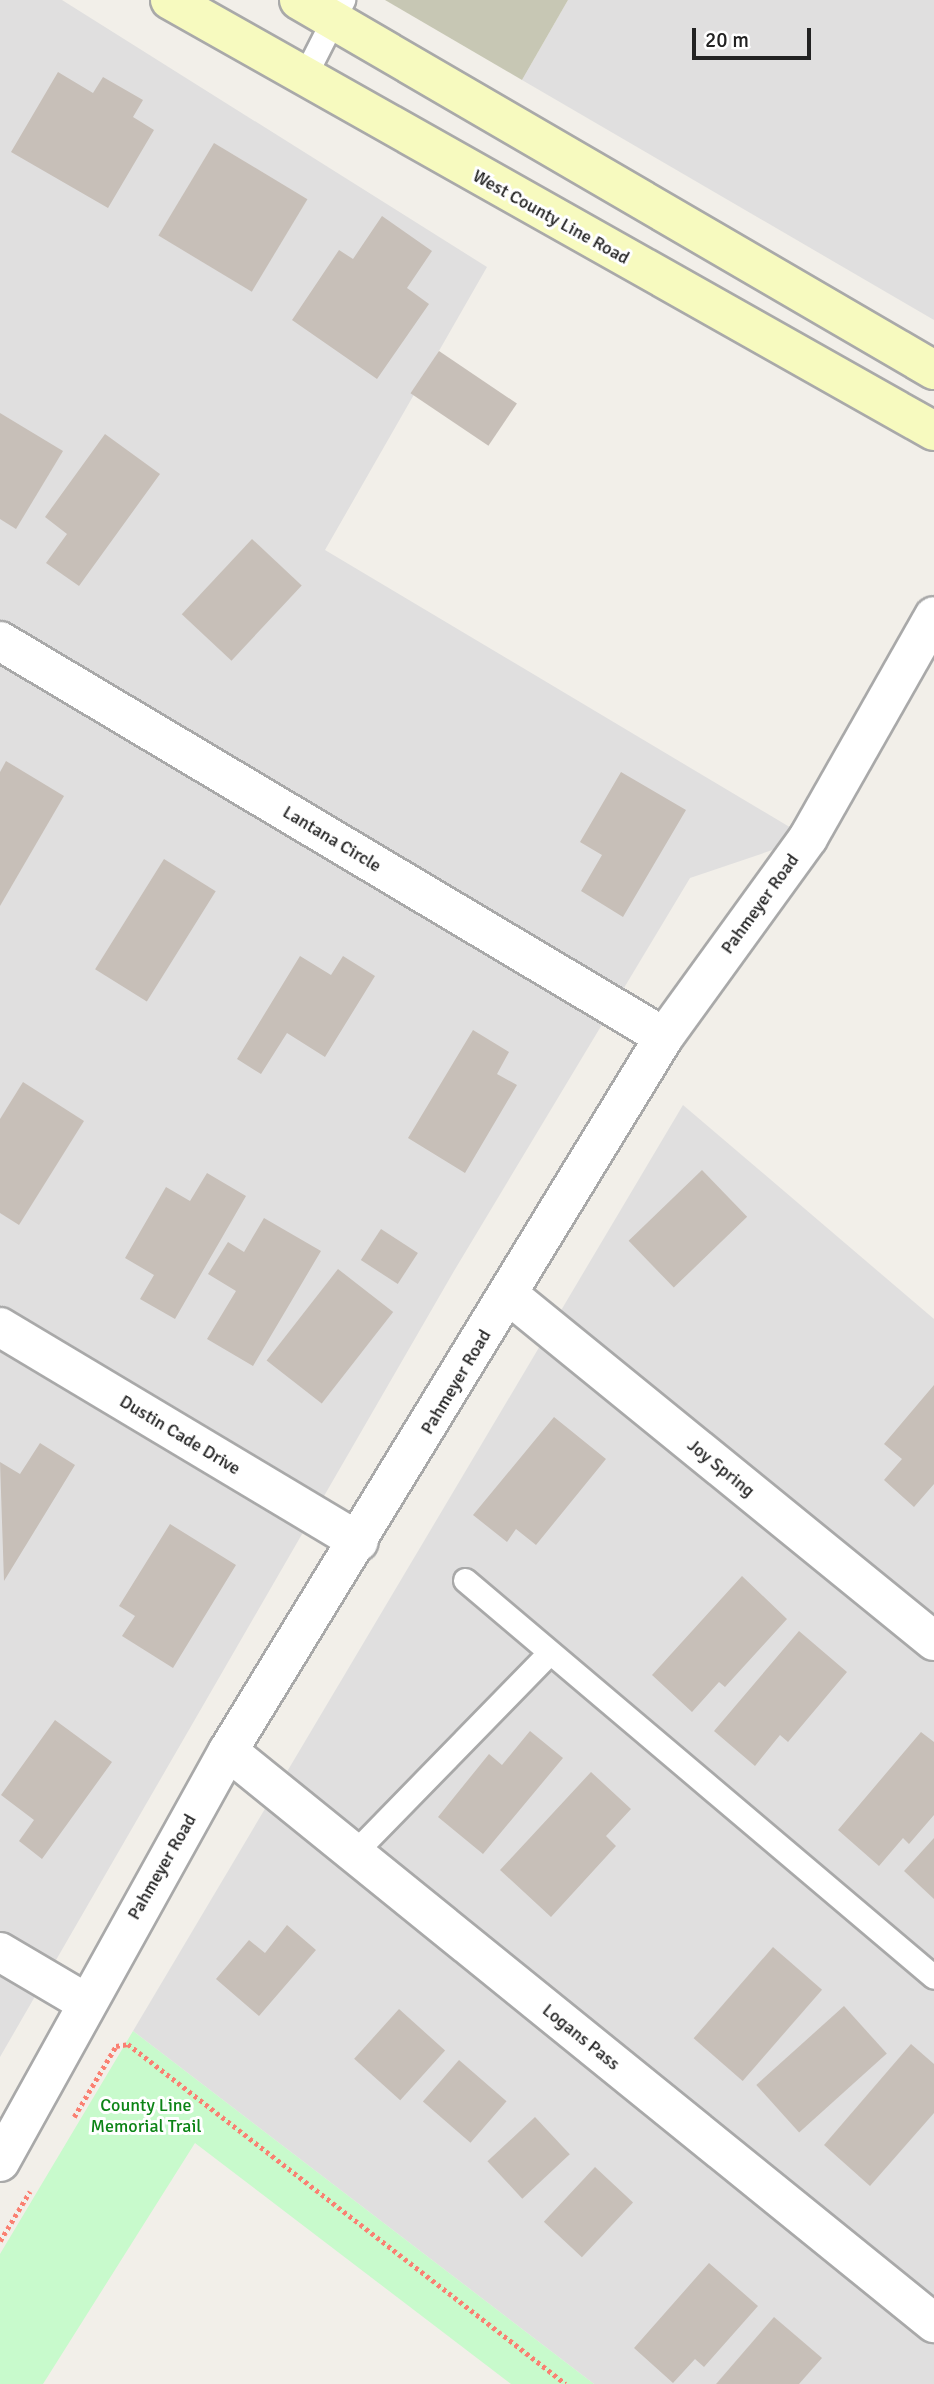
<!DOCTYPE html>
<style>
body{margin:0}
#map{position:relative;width:934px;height:2384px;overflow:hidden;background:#f2efe9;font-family:Signika,sans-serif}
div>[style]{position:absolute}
.residential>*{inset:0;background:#e0dfdf}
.construction>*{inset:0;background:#c7c7b4}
.park>*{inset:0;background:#c8facc}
.building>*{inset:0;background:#c7bfb8;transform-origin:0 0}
.path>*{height:4.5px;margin-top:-2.25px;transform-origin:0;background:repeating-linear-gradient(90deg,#fa8072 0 3.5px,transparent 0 7px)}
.roads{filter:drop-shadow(2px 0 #a9a9a9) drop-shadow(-2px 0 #a9a9a9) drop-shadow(0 2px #a9a9a9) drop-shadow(0 -2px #a9a9a9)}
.service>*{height:23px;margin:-11.5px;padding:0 11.5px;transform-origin:11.5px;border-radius:11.5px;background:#fff}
.minor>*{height:38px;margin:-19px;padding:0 19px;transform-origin:19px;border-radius:19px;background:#fff}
.secondary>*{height:38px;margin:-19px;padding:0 19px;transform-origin:19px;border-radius:19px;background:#f7fabf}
span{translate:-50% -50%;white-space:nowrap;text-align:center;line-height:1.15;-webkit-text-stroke:6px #fff;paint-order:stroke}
.street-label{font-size:18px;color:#222}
.park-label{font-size:18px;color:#0c8416}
.scale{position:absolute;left:692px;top:28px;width:119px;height:32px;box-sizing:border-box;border:4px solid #222;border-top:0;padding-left:9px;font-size:21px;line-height:24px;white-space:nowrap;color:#222;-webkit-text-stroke:5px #fff;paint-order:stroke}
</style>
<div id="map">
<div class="residential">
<i style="clip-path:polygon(0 0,62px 0,487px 267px,325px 550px,808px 838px,690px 878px,454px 1271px,0 2057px)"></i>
<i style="clip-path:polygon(568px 0,934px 0,934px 320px,522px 80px)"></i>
<i style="clip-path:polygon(683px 1105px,934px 1319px,934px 2384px,594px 2384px,133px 2031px)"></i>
</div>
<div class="construction">
<i style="clip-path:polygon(385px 0,568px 0,522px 80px)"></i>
</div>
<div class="park">
<i style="clip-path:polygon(133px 2031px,594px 2384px,511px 2384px,195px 2143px,43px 2384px,0 2384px,0 2254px)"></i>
</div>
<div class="building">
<i style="clip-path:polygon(58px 72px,93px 93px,103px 77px,143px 100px,133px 117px,154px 130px,108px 208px,11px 152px)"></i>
<i style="left:214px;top:143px;width:109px;height:108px;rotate:31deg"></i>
<i style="clip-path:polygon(382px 216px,432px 251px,407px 288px,429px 304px,377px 379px,292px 320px,339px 250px,353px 259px)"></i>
<i style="left:439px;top:351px;width:94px;height:51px;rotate:34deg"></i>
<i style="clip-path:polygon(0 413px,63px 451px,16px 529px,0 519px)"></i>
<i style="clip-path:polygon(105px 434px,160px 474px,79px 586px,46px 563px,67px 534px,45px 517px)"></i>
<i style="left:252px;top:539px;width:68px;height:103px;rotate:43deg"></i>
<i style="clip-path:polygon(6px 761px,64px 796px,0 906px,0 772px)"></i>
<i style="clip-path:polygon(621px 772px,686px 810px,623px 917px,581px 891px,602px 855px,580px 842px)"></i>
<i style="left:164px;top:859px;width:61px;height:130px;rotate:32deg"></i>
<i style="clip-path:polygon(300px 956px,331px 975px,343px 956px,375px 976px,325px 1057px,287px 1033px,261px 1074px,237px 1059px)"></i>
<i style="clip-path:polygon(473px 1030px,509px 1052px,497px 1074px,517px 1085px,465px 1173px,408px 1138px)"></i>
<i style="clip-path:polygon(23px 1082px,84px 1121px,19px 1225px,0 1213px,0 1119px)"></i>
<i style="left:702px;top:1170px;width:65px;height:102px;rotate:46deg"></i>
<i style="clip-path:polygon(207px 1173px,246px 1196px,175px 1319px,140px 1299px,154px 1275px,125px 1258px,166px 1187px,190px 1201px)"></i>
<i style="clip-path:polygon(264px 1218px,321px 1251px,253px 1366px,207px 1339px,236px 1291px,208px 1274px,228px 1242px,244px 1252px)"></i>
<i style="left:381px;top:1229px;width:44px;height:37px;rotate:33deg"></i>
<i style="left:338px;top:1269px;width:70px;height:116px;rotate:38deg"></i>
<i style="clip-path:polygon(934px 1385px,934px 1484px,914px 1507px,884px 1480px,902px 1459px,884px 1444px)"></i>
<i style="clip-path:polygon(554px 1417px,606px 1459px,536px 1545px,516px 1529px,507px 1542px,473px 1515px)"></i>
<i style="clip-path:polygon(40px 1443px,75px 1465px,4px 1581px,0 1462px,20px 1474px)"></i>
<i style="clip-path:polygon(170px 1524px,236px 1565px,173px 1668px,122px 1636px,135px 1616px,119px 1606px)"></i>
<i style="clip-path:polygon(742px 1576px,787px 1619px,725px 1687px,719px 1682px,692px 1712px,652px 1675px)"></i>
<i style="clip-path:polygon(799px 1631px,847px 1672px,788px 1742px,780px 1735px,755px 1766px,714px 1731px)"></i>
<i style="clip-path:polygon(55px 1720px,112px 1762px,42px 1859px,19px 1841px,34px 1820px,1px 1795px)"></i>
<i style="clip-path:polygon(530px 1731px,563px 1758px,483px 1854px,438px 1817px,489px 1754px,502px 1765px)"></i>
<i style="clip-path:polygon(921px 1732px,934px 1742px,934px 1815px,909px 1844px,903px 1838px,879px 1866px,838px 1830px)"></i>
<i style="clip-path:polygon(591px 1772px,631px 1809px,606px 1836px,616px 1846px,551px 1917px,500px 1870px)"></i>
<i style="clip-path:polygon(934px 1838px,934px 1899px,904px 1871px)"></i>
<i style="clip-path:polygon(287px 1925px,316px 1950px,259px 2016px,216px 1979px,249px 1940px,265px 1953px)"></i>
<i style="left:773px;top:1947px;width:65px;height:121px;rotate:41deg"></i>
<i style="left:844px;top:2006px;width:64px;height:118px;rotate:48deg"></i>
<i style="left:399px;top:2009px;width:62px;height:67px;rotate:42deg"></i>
<i style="clip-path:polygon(911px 2044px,934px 2064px,934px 2113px,870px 2186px,824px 2145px)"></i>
<i style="left:459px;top:2060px;width:63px;height:55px;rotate:41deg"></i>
<i style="left:535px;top:2117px;width:51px;height:65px;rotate:47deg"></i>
<i style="left:595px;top:2167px;width:52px;height:75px;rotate:43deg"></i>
<i style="clip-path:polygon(709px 2263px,758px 2306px,704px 2367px,695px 2359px,673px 2383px,634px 2348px)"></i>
<i style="clip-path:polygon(774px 2317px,822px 2358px,799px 2384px,716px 2384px)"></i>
</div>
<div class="path">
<i style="left:74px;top:2117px;width:82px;rotate:-59.4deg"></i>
<i style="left:116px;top:2046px;width:12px;rotate:-9deg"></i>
<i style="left:128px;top:2044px;width:554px;rotate:37.82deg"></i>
<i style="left:0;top:2241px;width:58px;rotate:-59deg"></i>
</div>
<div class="roads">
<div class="service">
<i style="left:303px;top:79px;width:89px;rotate:-63.1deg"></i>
<i style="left:465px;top:1580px;width:614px;rotate:40.25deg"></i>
<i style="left:354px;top:1853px;width:278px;rotate:-45.7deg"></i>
</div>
<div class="minor">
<i style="left:0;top:641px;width:773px;rotate:30.81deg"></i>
<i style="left:509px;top:1295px;width:548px;rotate:39.15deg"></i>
<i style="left:0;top:1327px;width:418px;rotate:30.9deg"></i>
<i style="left:228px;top:1751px;width:909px;rotate:39.01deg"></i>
<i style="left:0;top:1952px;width:99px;rotate:30.5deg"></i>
<i style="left:0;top:2162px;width:470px;rotate:-61deg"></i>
<i style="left:228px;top:1751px;width:837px;rotate:-58.59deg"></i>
<i style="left:664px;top:1037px;width:246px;rotate:-54.1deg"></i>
<i style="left:808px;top:838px;width:255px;rotate:-60.4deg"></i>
</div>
<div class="secondary">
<i style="left:170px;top:0;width:877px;rotate:29.43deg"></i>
<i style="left:299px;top:0;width:735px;rotate:30.23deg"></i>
</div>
</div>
<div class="street-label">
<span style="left:551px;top:217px;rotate:29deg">West County Line Road</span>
<span style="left:332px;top:839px;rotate:31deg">Lantana Circle</span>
<span style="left:760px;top:904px;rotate:-54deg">Pahmeyer Road</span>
<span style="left:456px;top:1382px;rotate:-59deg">Pahmeyer Road</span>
<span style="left:180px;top:1435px;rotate:31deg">Dustin Cade Drive</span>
<span style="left:721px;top:1468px;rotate:39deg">Joy Spring</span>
<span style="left:162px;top:1867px;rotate:-60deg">Pahmeyer Road</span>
<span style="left:581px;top:2037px;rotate:39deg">Logans Pass</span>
</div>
<div class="park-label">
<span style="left:146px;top:2116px">County Line<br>Memorial Trail</span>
</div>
<div class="scale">20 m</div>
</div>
